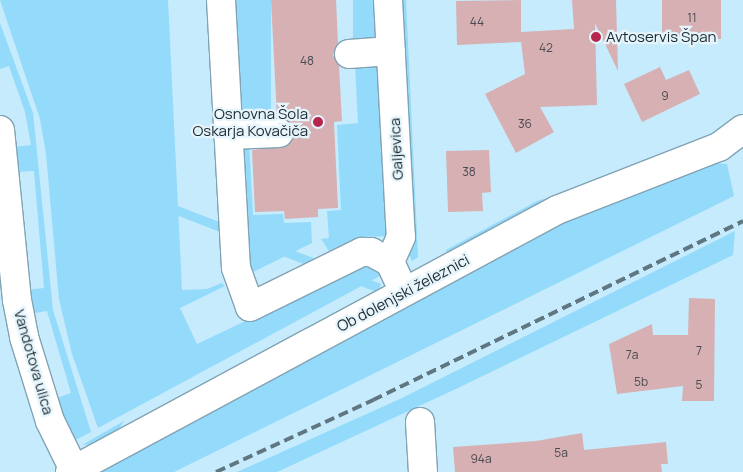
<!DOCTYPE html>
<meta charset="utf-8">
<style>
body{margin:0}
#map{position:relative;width:743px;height:472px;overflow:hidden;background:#c6ebfc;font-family:Manrope,sans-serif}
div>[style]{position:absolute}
.green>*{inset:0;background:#93dafb;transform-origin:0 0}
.building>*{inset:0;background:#d6b0b3;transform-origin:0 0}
.roads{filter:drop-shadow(1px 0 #81a3b4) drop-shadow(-1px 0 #81a3b4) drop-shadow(0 1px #81a3b4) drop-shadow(0 -1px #81a3b4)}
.minor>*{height:28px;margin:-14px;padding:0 14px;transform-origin:14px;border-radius:14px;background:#fff}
.rail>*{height:4px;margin-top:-2px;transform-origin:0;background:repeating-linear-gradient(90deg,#607782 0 10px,transparent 0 15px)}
.dots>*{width:14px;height:14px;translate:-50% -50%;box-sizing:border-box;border:2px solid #e6f4fb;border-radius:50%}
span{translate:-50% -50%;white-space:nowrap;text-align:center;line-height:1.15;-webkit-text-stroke:4.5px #e6f4fb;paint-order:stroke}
.number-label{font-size:12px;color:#4a4b51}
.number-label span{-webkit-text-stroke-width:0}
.poi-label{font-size:15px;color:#1b2930}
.left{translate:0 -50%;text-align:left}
.right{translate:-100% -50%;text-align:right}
.street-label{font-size:15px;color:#1b2930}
</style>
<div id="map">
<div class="green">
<i style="clip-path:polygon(0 0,168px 0,182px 290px,207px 289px,222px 283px,225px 286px,180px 308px,197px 344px,363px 265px,374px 267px,380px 276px,98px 428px,72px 354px,59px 299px,46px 154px,40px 119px)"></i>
<i style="left:227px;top:0;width:44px;height:127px"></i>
<i style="left:353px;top:0;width:28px;height:40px"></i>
<i style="clip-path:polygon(394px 0,406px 0,418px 257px,412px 261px,408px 253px)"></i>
<i style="clip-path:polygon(0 23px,33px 113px,53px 310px,91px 432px,74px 441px,54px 399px,71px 393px,47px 311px,29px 314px,26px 290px,44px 288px,34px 171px,15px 172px,13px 147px,31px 145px,25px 112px,9px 66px,0 69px)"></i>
<i style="clip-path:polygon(385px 64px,394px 236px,360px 237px,329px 251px,321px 239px,329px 238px,327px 211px,341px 210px,337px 125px,358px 123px,355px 65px)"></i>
<i style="clip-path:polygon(249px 141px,253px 215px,283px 214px,284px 223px,311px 222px,312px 243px,249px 274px,235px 142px)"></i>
<i style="clip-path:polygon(712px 163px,727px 164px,734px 196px,174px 472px,97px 472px,561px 223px)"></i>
<i style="clip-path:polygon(556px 197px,448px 255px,446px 250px,539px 200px)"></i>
<i style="clip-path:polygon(735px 231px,733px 255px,458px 388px,277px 472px,237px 472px,400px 399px)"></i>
<i style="left:381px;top:284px;width:9px;height:259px;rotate:111deg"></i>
<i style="clip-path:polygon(124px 421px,115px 435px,97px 444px,82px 445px)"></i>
</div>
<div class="building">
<i style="clip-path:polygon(271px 0,336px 0,338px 43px,333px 55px,339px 66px,342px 121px,334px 122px,338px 208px,318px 209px,318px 217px,285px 219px,284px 211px,255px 212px,252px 150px,287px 146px,295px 133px,287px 119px,277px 117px)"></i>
<i style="clip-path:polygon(521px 0,521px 32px,574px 29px,572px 0,616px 0,618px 71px,595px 23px,597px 105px,540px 107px,554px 132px,516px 153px,485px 94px,525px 74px,521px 42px,457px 45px,456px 1px)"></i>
<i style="left:662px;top:0;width:59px;height:39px"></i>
<i style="clip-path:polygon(660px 67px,666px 80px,689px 70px,700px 94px,642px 122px,624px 84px)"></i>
<i style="clip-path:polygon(489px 150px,491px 192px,482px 193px,483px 211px,448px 212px,446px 151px)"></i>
<i style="clip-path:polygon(689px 298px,715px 299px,714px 401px,682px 401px,683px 386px,617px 394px,609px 344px,652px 324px,653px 335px,688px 335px)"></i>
<i style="clip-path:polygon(582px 433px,584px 450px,666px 442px,668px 464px,661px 464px,662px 472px,455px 472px,453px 447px,536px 441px)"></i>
</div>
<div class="roads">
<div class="minor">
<i style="left:221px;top:0;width:268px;rotate:86.8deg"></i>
<i style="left:236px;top:268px;width:41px;rotate:70.3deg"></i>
<i style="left:250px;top:307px;width:125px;rotate:-26.2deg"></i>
<i style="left:362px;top:252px;width:9px"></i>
<i style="left:371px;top:252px;width:21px;rotate:28deg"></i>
<i style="left:388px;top:0;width:237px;rotate:86.9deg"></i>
<i style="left:401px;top:237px;width:27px;rotate:114deg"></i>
<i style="left:390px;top:262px;width:19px;rotate:65deg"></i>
<i style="left:349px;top:54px;width:42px;rotate:-4.1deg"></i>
<i style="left:0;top:130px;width:171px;rotate:84.3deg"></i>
<i style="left:17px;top:300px;width:38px;rotate:79deg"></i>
<i style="left:24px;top:337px;width:88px;rotate:72.8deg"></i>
<i style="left:50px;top:421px;width:55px;rotate:63.9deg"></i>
<i style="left:228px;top:135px;width:51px;rotate:-2.2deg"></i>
<i style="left:420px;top:422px;width:50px;rotate:86.6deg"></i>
<i style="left:70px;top:472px;width:553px;rotate:-28.28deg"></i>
<i style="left:557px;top:210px;width:174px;rotate:-21.3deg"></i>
<i style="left:719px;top:147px;width:30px;rotate:-37deg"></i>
</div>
</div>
<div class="rail">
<i style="left:216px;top:472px;width:173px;rotate:-24.6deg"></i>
<i style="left:373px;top:400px;width:411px;rotate:-25.8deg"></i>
</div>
<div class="dots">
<i style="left:596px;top:37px;background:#b6254b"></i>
<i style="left:318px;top:122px;background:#b6254b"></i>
</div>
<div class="number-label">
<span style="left:692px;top:18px">11</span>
<span style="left:477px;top:22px">44</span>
<span style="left:546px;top:48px">42</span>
<span style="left:307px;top:61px">48</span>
<span style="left:665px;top:96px">9</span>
<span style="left:525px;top:124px">36</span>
<span style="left:469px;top:172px">38</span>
<span style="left:699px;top:351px">7</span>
<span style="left:632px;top:355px">7a</span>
<span style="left:641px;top:382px">5b</span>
<span style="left:699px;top:385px">5</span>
<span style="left:561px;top:453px">5a</span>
<span style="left:481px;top:459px">94a</span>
</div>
<div class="poi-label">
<span class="left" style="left:606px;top:37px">Avtoservis Špan</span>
<span class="right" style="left:308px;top:122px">Osnovna Šola<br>Oskarja Kovačiča</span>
</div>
<div class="street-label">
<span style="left:396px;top:149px;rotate:-93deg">Galjevica</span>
<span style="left:403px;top:293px;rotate:-28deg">Ob dolenjski železnici</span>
<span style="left:34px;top:362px;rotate:74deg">Vandotova ulica</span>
</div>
</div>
